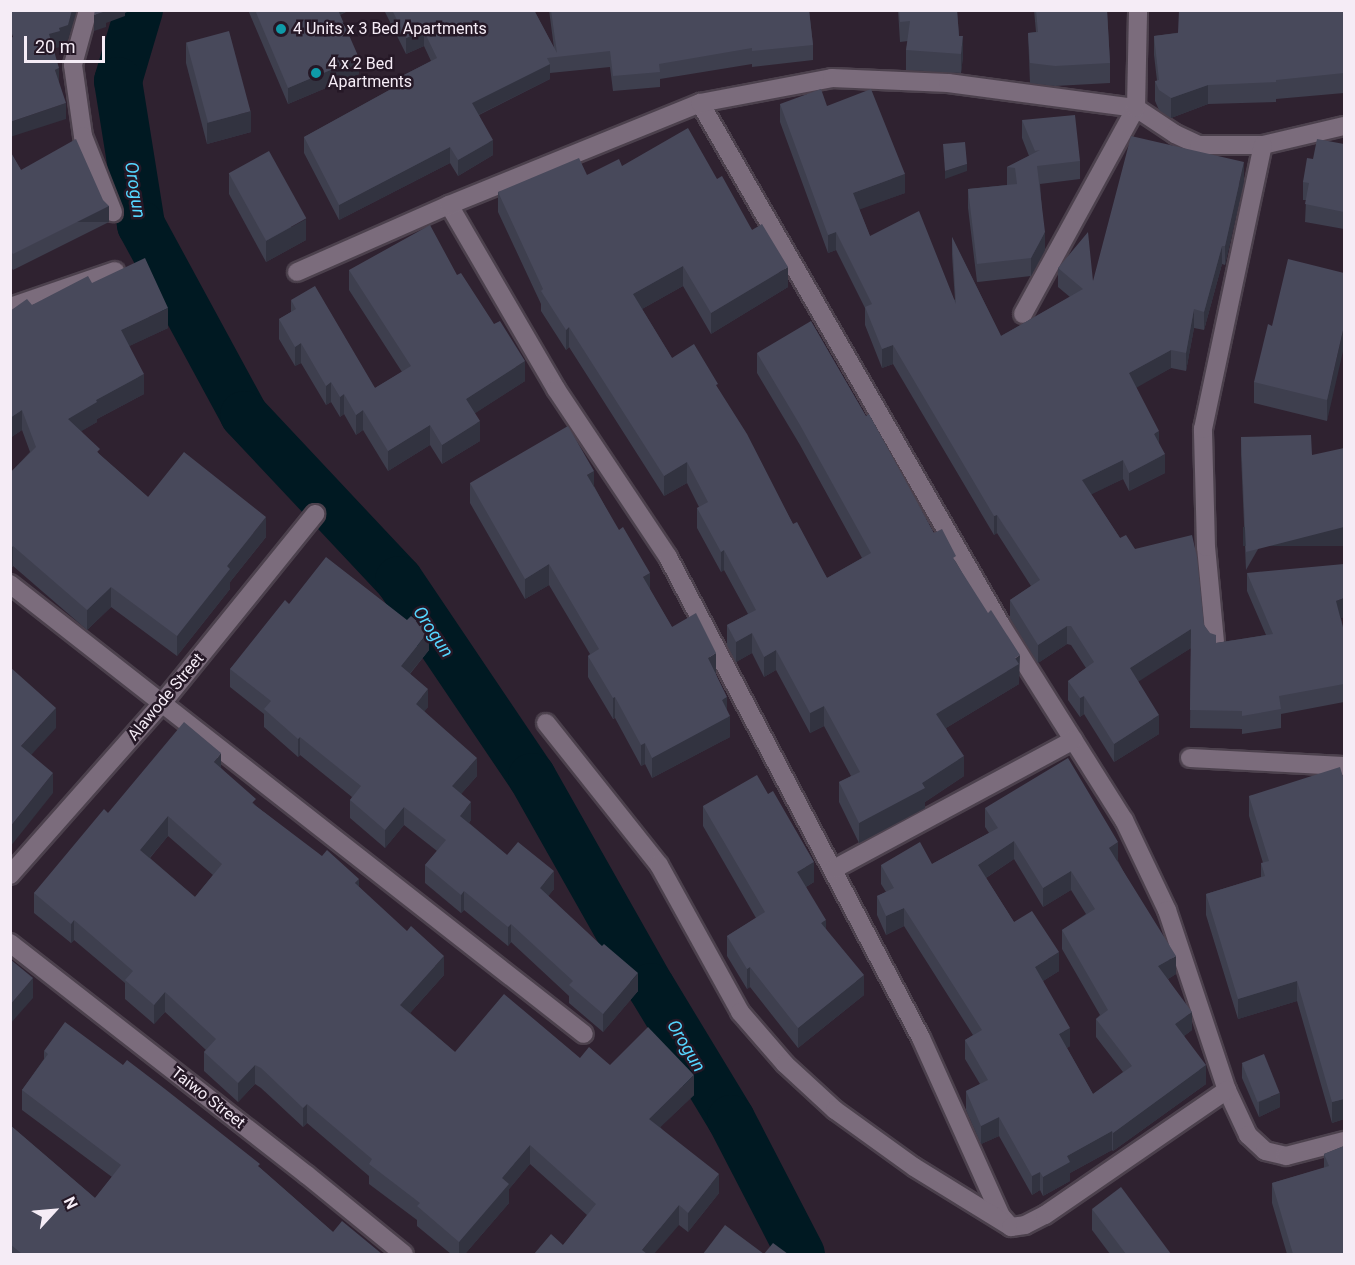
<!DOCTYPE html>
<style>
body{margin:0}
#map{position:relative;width:1355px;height:1265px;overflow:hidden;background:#2f2230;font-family:Roboto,sans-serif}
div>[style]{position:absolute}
.river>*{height:48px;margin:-24px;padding:0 24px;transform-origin:24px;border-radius:24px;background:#001922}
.roads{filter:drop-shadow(2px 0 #4c414d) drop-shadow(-2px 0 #4c414d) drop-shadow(0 2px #4c414d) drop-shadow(0 -2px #4c414d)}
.street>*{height:18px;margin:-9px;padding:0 9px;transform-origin:9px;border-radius:9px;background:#7b6c7c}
.wall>*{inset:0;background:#3e3f4e}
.shaded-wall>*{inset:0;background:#323340;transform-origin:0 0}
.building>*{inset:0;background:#48495b;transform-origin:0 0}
.dots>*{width:16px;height:16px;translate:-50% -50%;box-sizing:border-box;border:3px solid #251826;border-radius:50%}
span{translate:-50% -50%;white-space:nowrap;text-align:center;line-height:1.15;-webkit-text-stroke:5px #251826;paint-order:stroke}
.poi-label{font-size:16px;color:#f5ecf6}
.left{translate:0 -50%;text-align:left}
.street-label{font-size:16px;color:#f5ecf6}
.water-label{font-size:18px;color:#55d6ff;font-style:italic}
.frame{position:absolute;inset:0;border:12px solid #f5ecf6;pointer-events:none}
.north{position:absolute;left:24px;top:1181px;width:60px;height:60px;-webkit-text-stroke:4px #251826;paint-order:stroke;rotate:64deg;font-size:16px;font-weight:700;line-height:24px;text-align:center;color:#f5ecf6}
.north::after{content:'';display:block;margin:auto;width:21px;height:27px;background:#f5ecf6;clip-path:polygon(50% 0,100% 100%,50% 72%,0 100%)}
.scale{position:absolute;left:24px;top:36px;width:81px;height:27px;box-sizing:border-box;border:3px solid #f5ecf6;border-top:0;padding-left:8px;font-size:18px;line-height:21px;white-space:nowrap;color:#f5ecf6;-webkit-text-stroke:4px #251826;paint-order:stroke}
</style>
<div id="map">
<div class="river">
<i style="left:139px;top:10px;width:74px;rotate:106.5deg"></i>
<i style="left:118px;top:81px;width:146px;rotate:80.9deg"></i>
<i style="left:141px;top:225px;width:216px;rotate:61.5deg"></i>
<i style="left:244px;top:415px;width:226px;rotate:46.8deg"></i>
<i style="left:399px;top:580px;width:238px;rotate:56deg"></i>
<i style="left:532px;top:777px;width:241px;rotate:60.5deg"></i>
<i style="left:651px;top:987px;width:154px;rotate:58.8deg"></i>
<i style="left:731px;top:1119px;width:152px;rotate:62.6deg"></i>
</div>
<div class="roads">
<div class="street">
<i style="left:88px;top:10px;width:57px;rotate:105.3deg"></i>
<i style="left:73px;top:65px;width:72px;rotate:82deg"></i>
<i style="left:83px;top:136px;width:82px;rotate:68.5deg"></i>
<i style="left:700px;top:103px;width:603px;rotate:60.03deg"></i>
<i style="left:1001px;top:625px;width:231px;rotate:57.8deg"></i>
<i style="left:1124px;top:820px;width:100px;rotate:64.5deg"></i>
<i style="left:1167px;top:910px;width:190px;rotate:71.6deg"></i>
<i style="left:1227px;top:1090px;width:50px;rotate:65deg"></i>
<i style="left:1248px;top:1135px;width:23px;rotate:43deg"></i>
<i style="left:1265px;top:1151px;width:22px;rotate:13deg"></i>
<i style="left:1286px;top:1156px;width:60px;rotate:-14.5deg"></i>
<i style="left:449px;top:205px;width:213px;rotate:59.8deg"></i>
<i style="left:556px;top:389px;width:202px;rotate:56.3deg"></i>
<i style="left:668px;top:557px;width:543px;rotate:62.26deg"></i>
<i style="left:921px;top:1038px;width:195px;rotate:65.8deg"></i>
<i style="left:1001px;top:1216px;width:15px;rotate:48deg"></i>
<i style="left:297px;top:272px;width:166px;rotate:-23.8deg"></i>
<i style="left:449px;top:205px;width:271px;rotate:-22.1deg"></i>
<i style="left:700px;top:103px;width:134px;rotate:-10.7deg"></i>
<i style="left:832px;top:78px;width:116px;rotate:2.5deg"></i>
<i style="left:948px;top:83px;width:190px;rotate:7.6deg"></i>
<i style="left:1136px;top:108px;width:47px;rotate:33.7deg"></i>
<i style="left:1175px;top:134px;width:26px;rotate:25deg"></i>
<i style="left:1199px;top:145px;width:64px"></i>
<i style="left:1263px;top:145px;width:83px;rotate:-13.2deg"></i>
<i style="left:10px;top:307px;width:111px;rotate:-18.9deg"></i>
<i style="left:1023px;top:314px;width:235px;rotate:-61.3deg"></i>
<i style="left:1136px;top:108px;width:98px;rotate:-88.8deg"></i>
<i style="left:10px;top:584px;width:729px;rotate:38.1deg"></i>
<i style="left:1215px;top:642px;width:95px;rotate:-95.4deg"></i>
<i style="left:1206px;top:547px;width:118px;rotate:-91.5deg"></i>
<i style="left:1203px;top:429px;width:290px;rotate:-78.1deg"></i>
<i style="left:546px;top:723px;width:181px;rotate:51.5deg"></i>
<i style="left:659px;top:865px;width:168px;rotate:61.1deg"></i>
<i style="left:740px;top:1012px;width:69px;rotate:49.1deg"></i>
<i style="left:785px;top:1064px;width:68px;rotate:42.6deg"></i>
<i style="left:835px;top:1110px;width:97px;rotate:35.8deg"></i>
<i style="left:914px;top:1167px;width:114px;rotate:31.7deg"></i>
<i style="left:1011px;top:1227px;width:14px;rotate:-8deg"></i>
<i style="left:1025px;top:1225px;width:22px;rotate:-27deg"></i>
<i style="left:1045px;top:1215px;width:221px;rotate:-34.5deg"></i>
<i style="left:1190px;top:758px;width:154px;rotate:3deg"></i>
<i style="left:834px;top:869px;width:272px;rotate:-28.3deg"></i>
<i style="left:10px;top:875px;width:231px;rotate:-48.5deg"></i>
<i style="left:163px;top:702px;width:242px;rotate:-51deg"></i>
<i style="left:10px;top:943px;width:377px;rotate:38deg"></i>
<i style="left:307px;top:1175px;width:125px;rotate:39.2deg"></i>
</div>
</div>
<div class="wall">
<i style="clip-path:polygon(248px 10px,350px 10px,340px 15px,359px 74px,288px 104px)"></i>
<i style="clip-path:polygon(384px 10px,534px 10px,554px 48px,549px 10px,809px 10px,813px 45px,813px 60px,752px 67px,752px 64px,660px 79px,660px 87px,613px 91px,610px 67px,550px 73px,550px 79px,479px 115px,493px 155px,458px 176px,450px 163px,339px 220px,304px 153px,304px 137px,402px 83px,402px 76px,431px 61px,424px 46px,406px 54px)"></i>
<i style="clip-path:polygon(898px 10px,957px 10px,959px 36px,963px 56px,961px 73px,906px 70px,906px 50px,908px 41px,900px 42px)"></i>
<i style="clip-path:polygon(1034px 10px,1107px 10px,1110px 63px,1110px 83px,1055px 86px,1030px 83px,1028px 33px,1036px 32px)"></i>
<i style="clip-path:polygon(1344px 10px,1344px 93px,1276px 99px,1276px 102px,1208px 104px,1171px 118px,1159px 110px,1155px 101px,1155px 81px,1157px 81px,1154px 55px,1154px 36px)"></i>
<i style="clip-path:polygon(186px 42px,251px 132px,207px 144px,186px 63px)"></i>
<i style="clip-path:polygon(780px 104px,827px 106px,905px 193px,859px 209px,870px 236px,955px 300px,952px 255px,952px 237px,1001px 336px,1070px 297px,1058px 287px,1058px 268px,1093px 281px,1244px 181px,1225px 265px,1222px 264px,1204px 330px,1194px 328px,1186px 371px,1171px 368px,1136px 387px,1159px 443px,1165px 473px,1129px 491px,1123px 479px,1091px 494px,1120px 538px,1135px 549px,1204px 625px,1216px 643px,1266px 635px,1247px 591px,1247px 573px,1344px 617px,1341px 618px,1344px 632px,1344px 702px,1281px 714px,1281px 728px,1242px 734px,1242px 729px,1190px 728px,1191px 648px,1138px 681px,1159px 734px,1114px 762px,1084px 714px,1080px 717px,1068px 700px,1068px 681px,1086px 668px,1071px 645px,1067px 644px,1038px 663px,1010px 618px,1010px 600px,1031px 586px,997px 533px,994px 535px,893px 364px,882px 368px,865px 325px,865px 308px,836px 250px,828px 253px,780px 122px)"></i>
<i style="clip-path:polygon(1022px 120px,1080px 161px,1080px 179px,1040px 184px,1045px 250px,1031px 276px,977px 282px,968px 208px,968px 189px,1007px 185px,1007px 167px,1029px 156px,1022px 138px)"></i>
<i style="clip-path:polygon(1344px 144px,1344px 229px,1305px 222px,1306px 200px,1303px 200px,1303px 182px,1313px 159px)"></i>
<i style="clip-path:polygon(10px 151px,21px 170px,109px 222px,13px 270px,10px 266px)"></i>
<i style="clip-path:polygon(622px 166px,717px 179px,752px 230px,788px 287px,711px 334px,683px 286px,642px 309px,672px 358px,718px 389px,793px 524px,827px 578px,862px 558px,800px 445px,757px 373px,757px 353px,934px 533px,956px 562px,1020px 675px,1019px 676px,1019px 684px,946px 728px,964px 776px,925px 802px,925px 808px,859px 843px,839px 802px,839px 782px,851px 776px,824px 726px,810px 733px,776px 670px,764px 677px,752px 653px,736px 662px,727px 645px,727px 625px,748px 614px,724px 570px,721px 572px,697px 528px,697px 508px,699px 507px,687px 483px,664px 496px,569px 347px,566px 350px,541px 311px,541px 304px,498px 212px,498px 192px,587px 175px)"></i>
<i style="clip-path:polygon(229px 173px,306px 240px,266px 262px,229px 194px)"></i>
<i style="clip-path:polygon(349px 270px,457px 275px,525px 381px,475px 413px,480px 441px,442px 464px,430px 445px,388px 471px,363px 430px,356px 435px,344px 414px,340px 417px,331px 402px,326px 405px,301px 363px,295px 366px,279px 339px,279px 319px,291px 312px,291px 300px,375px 388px,402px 372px,349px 290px)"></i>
<i style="clip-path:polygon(1344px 273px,1327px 421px,1254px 403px,1254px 382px)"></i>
<i style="clip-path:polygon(92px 283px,168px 328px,129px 346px,144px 394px,97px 419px,97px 422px,81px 431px,100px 455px,148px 497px,266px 537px,230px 582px,230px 589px,177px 656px,111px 607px,87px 630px,13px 566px,10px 569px,10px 473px,30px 452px,22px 430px,10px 438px,10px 311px,32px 305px)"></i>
<i style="clip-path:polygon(1241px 437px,1312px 455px,1246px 570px,1241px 455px)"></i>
<i style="clip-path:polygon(470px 483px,594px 486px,650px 590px,672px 627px,716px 673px,716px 674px,727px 710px,730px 737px,652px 778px,645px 764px,641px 766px,615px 718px,613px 719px,588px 677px,588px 656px,590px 654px,549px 585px,525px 599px,470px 503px)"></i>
<i style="clip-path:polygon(289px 604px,429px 650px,410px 674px,428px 707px,424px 711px,477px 776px,461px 794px,471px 820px,469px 823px,507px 855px,554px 889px,548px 896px,638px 991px,603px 1032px,569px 1003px,569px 996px,511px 942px,508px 946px,464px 910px,461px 913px,425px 883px,425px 865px,437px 851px,404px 825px,385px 848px,350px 818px,350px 800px,352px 797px,300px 755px,298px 757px,264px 727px,264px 714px,230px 687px,230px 669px)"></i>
<i style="clip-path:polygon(evenodd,221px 768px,256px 806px,359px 887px,444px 975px,410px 1013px,455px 1052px,580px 1058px,610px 1065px,694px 1095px,660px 1127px,719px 1193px,688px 1232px,679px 1225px,563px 1245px,587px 1215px,530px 1164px,509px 1189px,509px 1203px,465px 1254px,451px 1254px,417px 1226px,417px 1220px,369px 1184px,369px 1176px,307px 1123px,303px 1127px,261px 1088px,255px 1084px,238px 1102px,204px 1071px,204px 1052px,206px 1050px,165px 1012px,154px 1024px,125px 999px,125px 983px,74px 940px,71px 943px,34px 913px,34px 893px,108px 813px,221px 768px,168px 836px,213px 875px,195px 897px,150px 858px,168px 836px)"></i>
<i style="clip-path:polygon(1344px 780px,1344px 1119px,1332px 1123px,1297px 1001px,1238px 1019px,1206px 915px,1206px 894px,1261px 877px,1261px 863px,1263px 863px,1249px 816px,1249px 796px)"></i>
<i style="clip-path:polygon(768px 794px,814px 882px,806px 887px,826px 929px,864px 995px,798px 1048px,750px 987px,747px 989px,727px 956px,727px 936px,756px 918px,703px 826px,703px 806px)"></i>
<i style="clip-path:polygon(evenodd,985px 808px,1118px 861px,1176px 974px,1168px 979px,1192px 1030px,1184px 1036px,1206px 1084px,1113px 1151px,1112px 1150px,1070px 1173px,1070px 1181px,1043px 1196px,1040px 1190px,1032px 1195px,999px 1136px,981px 1144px,966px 1110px,966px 1091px,980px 1084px,965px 1059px,965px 1040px,973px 1035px,904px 926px,886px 935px,877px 915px,877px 896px,886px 892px,881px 884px,881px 865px,932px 864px,989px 833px,985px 827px,985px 808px,1014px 859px,1043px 907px,1071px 890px,1086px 914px,1062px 930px,1062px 949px,1100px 1015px,1096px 1019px,1096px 1037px,1123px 1072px,1093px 1094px,1067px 1048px,1070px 1046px,1043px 981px,1059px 971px,1014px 922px,986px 878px,1014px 859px)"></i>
<i style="clip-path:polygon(44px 1051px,260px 1168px,333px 1232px,382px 1254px,10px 1254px,10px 1125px,95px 1198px,112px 1177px,22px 1110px,22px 1090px,44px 1059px)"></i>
<i style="clip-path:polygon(1242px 1064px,1280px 1107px,1259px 1117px,1242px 1078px)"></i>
<i style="clip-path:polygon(1344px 1146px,1344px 1254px,1287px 1254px,1272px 1203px,1272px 1183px,1324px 1168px,1324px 1154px)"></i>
<i style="clip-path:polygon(1092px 1209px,1171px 1254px,1110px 1254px,1092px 1230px)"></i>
</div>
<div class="shaded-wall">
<i style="clip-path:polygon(72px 10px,77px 10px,68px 40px,60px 43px,60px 47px,49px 50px,49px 34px,59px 28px)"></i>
<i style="clip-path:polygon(105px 10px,129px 10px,129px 11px,125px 13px,125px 16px,106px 23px,106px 27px,94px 31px,94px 15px)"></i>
<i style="clip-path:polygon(334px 10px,350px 10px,334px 17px)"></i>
<i style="clip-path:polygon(424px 31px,424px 46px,406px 54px,406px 38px)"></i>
<i style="clip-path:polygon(963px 36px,963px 56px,961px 73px,961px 54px)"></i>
<i style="clip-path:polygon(359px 58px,359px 74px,288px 104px,288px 88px)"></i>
<i style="clip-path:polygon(550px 64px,550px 79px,472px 118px,472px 103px)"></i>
<i style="clip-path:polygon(59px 68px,59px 84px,55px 70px)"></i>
<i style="clip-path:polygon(1208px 85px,1208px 104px,1171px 118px,1171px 98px)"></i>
<i style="clip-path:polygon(66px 103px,66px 119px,10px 137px,10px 122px)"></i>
<i style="clip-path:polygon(251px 111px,251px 132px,207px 144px,207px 123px)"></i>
<i style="clip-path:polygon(493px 140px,493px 155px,458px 176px,458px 160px)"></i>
<i style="clip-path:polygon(450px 147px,450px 163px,339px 220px,339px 205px)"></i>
<i style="clip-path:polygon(1244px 162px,1244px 181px,1225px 265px,1225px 246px)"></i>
<i style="clip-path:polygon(967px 164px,967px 171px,945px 179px,945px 171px)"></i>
<i style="clip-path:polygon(905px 174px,905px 193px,853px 212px,853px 193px)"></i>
<i style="left:109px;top:206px;width:16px;height:107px;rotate:90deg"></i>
<i style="clip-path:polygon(306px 219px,306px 240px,266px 262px,266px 241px)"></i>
<i style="clip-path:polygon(836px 232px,836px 250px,828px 253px,828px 235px)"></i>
<i style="clip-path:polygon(1045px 232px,1045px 250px,1031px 276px,1031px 258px)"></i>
<i style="clip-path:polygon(1222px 246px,1222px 264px,1204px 330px,1204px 312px)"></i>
<i style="clip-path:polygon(683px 266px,683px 286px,633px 314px,633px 294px)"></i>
<i style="clip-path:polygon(788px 267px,788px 287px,711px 334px,711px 313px)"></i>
<i style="clip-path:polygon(168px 308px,168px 328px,121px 350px,121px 330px)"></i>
<i style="clip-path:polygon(1194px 309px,1194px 328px,1186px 371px,1186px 353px)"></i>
<i style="clip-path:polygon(1344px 326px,1344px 347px,1327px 421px,1327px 400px)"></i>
<i style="clip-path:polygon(569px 327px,569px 347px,566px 350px,566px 330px)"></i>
<i style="clip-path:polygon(301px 343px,301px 363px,295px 366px,295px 347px)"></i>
<i style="clip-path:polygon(893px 345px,893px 364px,882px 368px,882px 349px)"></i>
<i style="clip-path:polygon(1171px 350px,1171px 368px,1129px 392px,1129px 373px)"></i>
<i style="clip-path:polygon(525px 361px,525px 381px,466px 419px,466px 399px)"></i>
<i style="clip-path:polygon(144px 374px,144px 394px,97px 419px,97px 422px,68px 439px,68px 419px,96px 400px)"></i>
<i style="clip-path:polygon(331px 382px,331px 402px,326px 405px,326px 386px)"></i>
<i style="clip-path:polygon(344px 394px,344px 414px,340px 417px,340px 397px)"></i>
<i style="clip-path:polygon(22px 410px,22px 430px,10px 438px,10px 418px)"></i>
<i style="clip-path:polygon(363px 410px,363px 430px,356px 435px,356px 415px)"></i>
<i style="clip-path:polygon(480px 421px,480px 441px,442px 464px,442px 445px)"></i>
<i style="clip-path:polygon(430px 425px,430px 445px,388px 471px,388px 451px)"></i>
<i style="clip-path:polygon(1159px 431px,1159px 450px,1154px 434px)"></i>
<i style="clip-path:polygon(1165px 454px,1165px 473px,1129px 491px,1129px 473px)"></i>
<i style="clip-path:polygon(1123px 460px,1123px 479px,1082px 499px,1082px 480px)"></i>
<i style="clip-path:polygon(687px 462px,687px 483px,664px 496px,664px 476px)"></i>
<i style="clip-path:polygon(594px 471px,594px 492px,587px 475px)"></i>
<i style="clip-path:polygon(997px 515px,997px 533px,994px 535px,994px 516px)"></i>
<i style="clip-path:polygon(266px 517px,266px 537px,230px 582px,230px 589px,177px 656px,177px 636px,227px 566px)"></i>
<i style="left:1344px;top:527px;width:19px;height:101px;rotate:90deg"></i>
<i style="clip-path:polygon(13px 546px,13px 566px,10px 569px,10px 549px)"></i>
<i style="clip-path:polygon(724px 550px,724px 570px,721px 572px,721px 552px)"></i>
<i style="clip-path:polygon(549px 564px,549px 585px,525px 599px,525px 579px)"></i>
<i style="clip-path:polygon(650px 573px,650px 594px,643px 577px)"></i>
<i style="clip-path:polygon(111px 587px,111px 607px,87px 630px,87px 610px)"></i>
<i style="clip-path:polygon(1344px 598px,1344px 617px,1336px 620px,1336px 601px)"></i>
<i style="clip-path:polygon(1067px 626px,1067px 644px,1038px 663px,1038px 645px)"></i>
<i style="clip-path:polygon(1191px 629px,1191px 648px,1130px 687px,1130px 668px)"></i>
<i style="clip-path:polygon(429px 631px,429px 650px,401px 684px,401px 666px)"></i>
<i style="clip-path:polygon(752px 633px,752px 653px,736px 662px,736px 642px)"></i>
<i style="clip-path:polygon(776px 650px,776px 670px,764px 677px,764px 657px)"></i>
<i style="clip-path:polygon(716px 653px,716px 673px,708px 678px,708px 658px)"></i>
<i style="clip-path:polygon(1020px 655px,1019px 684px,936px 734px,936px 714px)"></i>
<i style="clip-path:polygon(428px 689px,428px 707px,416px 722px,416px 704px)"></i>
<i style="clip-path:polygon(1084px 696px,1084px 714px,1080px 717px,1080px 698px)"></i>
<i style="left:615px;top:697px;width:21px;height:2px;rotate:90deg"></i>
<i style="clip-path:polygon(727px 697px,727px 718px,730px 716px,730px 737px,652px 778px,652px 758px,722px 700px)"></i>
<i style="clip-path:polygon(824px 706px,824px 726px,810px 733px,810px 713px)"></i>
<i style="clip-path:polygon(56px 708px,56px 728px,21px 766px,21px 746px)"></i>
<i style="clip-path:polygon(1159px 715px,1159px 734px,1114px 762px,1114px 744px)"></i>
<i style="clip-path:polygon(300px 737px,300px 755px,298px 757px,298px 739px)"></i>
<i style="clip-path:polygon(645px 743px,645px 764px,641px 766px,641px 745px)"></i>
<i style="clip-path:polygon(221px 753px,221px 772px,214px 762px)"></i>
<i style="clip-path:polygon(964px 756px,964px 776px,925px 802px,925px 808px,859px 843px,859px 823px,922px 783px)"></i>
<i style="clip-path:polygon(477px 758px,477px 776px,452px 804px,452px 786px)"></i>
<i style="clip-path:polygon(53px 773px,53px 793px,10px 847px,10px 827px)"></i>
<i style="clip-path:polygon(471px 802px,471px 820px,460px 834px,460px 816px)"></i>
<i style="clip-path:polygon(404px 807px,404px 825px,385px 848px,385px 830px)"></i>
<i style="clip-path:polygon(168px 816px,168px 836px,140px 869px,140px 850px)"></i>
<i style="clip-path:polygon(1014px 841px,1014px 859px,978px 883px,978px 865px)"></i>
<i style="clip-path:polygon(1118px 842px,1118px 861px,1109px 867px,1109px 848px)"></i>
<i style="clip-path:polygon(814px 862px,814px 882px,797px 892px,797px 872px)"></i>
<i style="clip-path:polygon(554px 871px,554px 889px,540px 906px,540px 888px)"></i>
<i style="clip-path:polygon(1071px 871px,1071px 890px,1043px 907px,1043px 888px)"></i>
<i style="clip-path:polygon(359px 879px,359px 898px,355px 883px)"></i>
<i style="clip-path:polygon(464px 891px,464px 910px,461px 913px,461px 895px)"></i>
<i style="clip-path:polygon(904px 908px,904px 926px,886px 935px,886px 916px)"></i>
<i style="clip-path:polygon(74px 920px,74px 940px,71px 943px,71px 924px)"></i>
<i style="clip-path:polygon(826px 920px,826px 940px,821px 923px)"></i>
<i style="clip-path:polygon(511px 924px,511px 942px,508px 946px,508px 927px)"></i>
<i style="clip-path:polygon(1059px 952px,1059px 971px,1035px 986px,1035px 967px)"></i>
<i style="clip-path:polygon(444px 956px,444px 975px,400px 1024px,400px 1005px)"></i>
<i style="clip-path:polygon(1176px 956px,1176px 974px,1158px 985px,1158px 966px)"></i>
<i style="clip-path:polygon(750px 967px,750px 987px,747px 989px,747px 969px)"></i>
<i style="clip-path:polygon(638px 973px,638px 991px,603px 1032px,603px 1014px)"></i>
<i style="clip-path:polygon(864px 975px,864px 995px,798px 1048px,798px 1028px)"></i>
<i style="clip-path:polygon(33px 978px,33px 998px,10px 1024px,10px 1005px)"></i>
<i style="clip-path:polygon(1297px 981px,1297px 1001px,1238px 1019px,1238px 999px)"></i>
<i style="clip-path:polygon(165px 992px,165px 1012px,154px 1024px,154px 1005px)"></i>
<i style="clip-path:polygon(1192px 1012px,1192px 1030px,1175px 1043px,1175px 1024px)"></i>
<i style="clip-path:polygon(1070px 1028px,1070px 1046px,1059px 1053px,1059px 1034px)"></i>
<i style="clip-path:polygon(255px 1065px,255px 1084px,238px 1102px,238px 1083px)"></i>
<i style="clip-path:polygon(1206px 1065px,1206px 1084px,1113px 1151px,1113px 1133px)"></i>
<i style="clip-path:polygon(694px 1075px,694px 1095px,649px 1138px,649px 1119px)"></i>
<i style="clip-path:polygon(1280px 1093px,1280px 1107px,1259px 1117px,1259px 1102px)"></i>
<i style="clip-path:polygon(1344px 1099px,1344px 1119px,1332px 1123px,1332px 1102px)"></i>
<i style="clip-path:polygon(307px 1104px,307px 1123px,303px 1127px,303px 1108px)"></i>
<i style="clip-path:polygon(999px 1117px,999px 1136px,981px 1144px,981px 1126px)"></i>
<i style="clip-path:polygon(1112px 1131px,1112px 1150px,1070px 1173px,1070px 1181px,1043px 1196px,1043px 1177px,1067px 1156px)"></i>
<i style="clip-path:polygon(530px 1145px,530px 1164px,509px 1189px,509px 1203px,465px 1254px,459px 1254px,459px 1242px,502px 1178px)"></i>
<i style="clip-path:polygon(1040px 1172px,1040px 1190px,1032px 1195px,1032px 1176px)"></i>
<i style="clip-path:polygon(719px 1174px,719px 1193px,688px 1232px,688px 1213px)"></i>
<i style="clip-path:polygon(679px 1205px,679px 1225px,654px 1254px,642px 1254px,642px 1250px)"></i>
</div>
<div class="building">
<i style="clip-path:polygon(10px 10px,72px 10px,68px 25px,59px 28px,60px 31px,49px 34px,59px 68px,55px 70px,66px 103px,10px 122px,10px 38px,13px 37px,10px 28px)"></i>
<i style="clip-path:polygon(95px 10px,106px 10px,106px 11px,94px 15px)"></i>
<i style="clip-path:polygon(255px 10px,338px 10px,359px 58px,288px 88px)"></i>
<i style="clip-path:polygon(392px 10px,534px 10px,557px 53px,551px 10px,809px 10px,813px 45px,752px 51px,752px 48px,659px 64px,660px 72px,613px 76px,610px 51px,547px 58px,550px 64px,472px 103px,493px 140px,458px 160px,450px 147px,339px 205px,304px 137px,404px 82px,402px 76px,437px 58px,424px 31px,406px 38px)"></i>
<i style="clip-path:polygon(899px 10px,957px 10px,959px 36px,963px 36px,961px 54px,906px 50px,910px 21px,900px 22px)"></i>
<i style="clip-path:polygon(1036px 10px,1107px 10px,1110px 63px,1055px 66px,1030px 63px,1028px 33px,1038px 32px)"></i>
<i style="clip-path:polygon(1179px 10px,1344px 10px,1344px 73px,1276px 80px,1276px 82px,1208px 85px,1171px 98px,1159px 90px,1155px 81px,1159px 80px,1154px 36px,1178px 33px)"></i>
<i style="left:229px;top:31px;width:83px;height:44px;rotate:75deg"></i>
<i style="clip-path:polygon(821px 89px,827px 106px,871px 89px,905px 174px,853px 193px,870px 236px,919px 211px,956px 304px,952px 237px,1001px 336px,1083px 289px,1058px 268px,1088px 232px,1093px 281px,1131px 136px,1244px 162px,1225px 246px,1222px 246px,1204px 312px,1194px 309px,1186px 353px,1171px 350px,1129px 373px,1159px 431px,1154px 434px,1165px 454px,1129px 473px,1123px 460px,1082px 480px,1120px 538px,1126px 535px,1135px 549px,1192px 535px,1197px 557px,1204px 625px,1210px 633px,1216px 635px,1216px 643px,1273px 634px,1247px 573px,1344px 564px,1344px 598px,1336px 601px,1344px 632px,1344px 684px,1279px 696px,1281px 709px,1242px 716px,1242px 711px,1190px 710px,1191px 629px,1130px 668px,1159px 715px,1114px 744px,1084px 696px,1080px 698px,1068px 681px,1094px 662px,1071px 626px,1067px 626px,1038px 645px,1010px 600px,1040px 580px,997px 515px,994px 516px,893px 345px,882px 349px,865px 307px,872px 304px,836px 232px,828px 235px,780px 104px)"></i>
<i style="clip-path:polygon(1075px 115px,1080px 161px,1037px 166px,1045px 232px,1031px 258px,977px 264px,968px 189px,1017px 184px,1015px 168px,1007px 167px,1040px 150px,1035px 151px,1022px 120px)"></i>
<i style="clip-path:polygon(688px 128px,717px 179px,722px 176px,752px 230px,762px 224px,788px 267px,711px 313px,683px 266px,633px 294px,672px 358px,694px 344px,718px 384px,716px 385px,747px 434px,793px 524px,797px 522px,827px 578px,871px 553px,800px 425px,757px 353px,811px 321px,866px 416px,869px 414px,934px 533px,942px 529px,956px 556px,953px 558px,988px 613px,991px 610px,1020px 655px,1015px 658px,1019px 664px,936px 714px,964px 756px,922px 783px,925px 788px,859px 823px,839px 782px,860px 772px,824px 706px,810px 713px,776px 650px,764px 657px,752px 633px,736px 642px,727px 625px,756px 610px,724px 550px,721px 552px,697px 508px,708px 502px,687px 462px,664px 476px,569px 327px,566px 330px,541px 291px,543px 289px,498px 192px,579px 158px,587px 175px,619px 159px,622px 166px)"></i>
<i style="clip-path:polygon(76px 139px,103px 200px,109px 206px,13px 254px,10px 250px,10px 151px,21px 170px)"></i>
<i style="clip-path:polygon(1317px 139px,1344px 144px,1344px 212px,1305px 204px,1309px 183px,1303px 182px,1307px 158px,1313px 159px)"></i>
<i style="clip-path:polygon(965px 142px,967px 164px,945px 171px,943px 144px)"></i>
<i style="left:269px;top:151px;width:77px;height:46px;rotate:61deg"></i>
<i style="clip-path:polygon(430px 225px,457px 275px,461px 273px,494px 324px,500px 321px,525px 361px,466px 399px,480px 421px,442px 445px,430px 425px,388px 451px,363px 410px,356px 415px,344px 394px,340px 397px,331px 382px,326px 386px,301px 343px,295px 347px,279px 319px,296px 309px,291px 300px,315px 286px,375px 388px,411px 366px,349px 270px)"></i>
<i style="clip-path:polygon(145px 258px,168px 308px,121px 330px,144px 374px,96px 400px,97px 402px,68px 419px,100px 449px,97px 452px,148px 497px,184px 452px,266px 517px,227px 566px,230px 569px,177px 636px,111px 587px,87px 610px,13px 546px,10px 549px,10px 507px,12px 505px,10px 503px,10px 473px,36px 447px,22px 410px,10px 418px,10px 311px,27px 299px,32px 305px,88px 276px,92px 283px)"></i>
<i style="clip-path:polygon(1288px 259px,1344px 273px,1344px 326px,1327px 400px,1254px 382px,1268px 324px,1272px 326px)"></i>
<i style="clip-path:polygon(568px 426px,594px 471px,587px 475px,619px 530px,623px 527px,650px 573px,643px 577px,672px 627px,696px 613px,716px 653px,708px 658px,727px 697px,722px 700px,730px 716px,652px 758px,645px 743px,641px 745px,615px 697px,613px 698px,588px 656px,599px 649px,549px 564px,525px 579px,470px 483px)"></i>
<i style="clip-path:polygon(1311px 435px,1312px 455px,1344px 448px,1344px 527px,1246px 552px,1241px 437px)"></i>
<i style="clip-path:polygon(326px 557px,407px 620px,411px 616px,429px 631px,401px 666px,428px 689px,416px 704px,477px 758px,452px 786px,471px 802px,460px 816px,507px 855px,518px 842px,554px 871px,540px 888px,602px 946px,604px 944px,638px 973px,603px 1014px,569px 985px,573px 981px,511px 924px,508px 927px,464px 891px,461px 895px,425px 865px,446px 840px,404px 807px,385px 830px,350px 800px,361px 786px,300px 737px,298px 739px,264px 709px,271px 701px,230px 669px,285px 600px,289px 604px)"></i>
<i style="clip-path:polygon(10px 667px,56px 708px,21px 746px,53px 773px,10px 827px)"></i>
<i style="clip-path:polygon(evenodd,184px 722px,221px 753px,214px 762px,256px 799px,252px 803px,322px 856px,327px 850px,359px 879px,355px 883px,407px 931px,411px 926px,444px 956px,400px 1005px,455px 1052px,504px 994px,580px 1058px,589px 1047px,610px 1065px,648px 1027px,694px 1075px,649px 1119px,719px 1174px,688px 1213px,679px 1205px,642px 1250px,647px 1254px,534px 1254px,551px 1234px,563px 1245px,596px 1204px,530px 1145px,502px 1178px,509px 1184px,459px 1242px,417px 1206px,420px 1203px,369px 1164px,372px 1159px,307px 1104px,303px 1108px,261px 1068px,255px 1065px,238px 1083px,204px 1052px,216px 1039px,165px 992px,154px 1005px,125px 980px,133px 971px,74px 920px,71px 924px,34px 893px,104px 809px,108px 813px,184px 722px,168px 816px,222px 864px,195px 897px,140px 850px,168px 816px)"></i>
<i style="clip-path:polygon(evenodd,1068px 758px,1118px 842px,1109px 848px,1176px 956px,1158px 966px,1192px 1012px,1175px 1024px,1206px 1065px,1113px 1133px,1112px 1131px,1067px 1156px,1070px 1162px,1043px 1177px,1040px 1172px,1032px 1176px,999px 1117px,981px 1126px,966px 1091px,988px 1080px,965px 1040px,982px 1030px,904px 908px,886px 916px,877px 896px,894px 888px,881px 865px,920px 842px,932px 864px,998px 828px,985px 808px,1068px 758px,1014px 841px,1043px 888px,1071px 871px,1095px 909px,1062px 930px,1108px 1010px,1096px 1019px,1132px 1066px,1093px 1094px,1059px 1034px,1070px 1028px,1035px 967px,1059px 952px,1032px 911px,1014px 922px,978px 865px,1014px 841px)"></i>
<i style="clip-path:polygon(1340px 767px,1344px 780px,1344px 1099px,1332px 1102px,1297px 981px,1238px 999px,1206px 894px,1265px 876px,1261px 863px,1269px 861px,1249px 796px)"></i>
<i style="clip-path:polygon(757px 775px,768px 794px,773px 791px,814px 862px,797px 872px,826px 920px,821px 923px,864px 975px,798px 1028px,750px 967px,747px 969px,727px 936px,765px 912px,703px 806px)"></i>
<i style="clip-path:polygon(10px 959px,33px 978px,10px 1005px)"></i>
<i style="clip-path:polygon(65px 1022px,123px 1065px,127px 1060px,165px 1089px,260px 1164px,258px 1166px,333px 1232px,342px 1221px,382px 1254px,22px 1254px,10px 1244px,10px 1125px,95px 1198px,121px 1165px,22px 1090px,48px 1054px,44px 1051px)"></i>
<i style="left:1264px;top:1054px;width:42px;height:24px;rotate:68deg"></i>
<i style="clip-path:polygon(1344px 1146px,1344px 1254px,1293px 1254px,1272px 1183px,1329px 1166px,1324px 1154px)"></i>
<i style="clip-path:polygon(1121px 1187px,1171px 1254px,1126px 1254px,1092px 1209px)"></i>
<i style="clip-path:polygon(725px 1225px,764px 1254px,703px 1254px)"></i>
<i style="clip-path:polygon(773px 1243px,788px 1254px,764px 1254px)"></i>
</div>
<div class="dots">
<i style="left:281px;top:29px;background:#0f9aa8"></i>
<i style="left:316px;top:73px;background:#0f9aa8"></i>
</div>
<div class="poi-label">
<span class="left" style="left:293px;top:29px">4 Units x 3 Bed Apartments</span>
<span class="left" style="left:328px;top:73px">4 x 2 Bed<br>Apartments</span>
</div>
<div class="street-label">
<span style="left:166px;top:697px;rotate:-50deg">Alawode Street</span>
<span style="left:208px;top:1098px;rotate:38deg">Taiwo Street</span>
</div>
<div class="water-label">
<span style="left:135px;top:190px;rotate:81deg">Orogun</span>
<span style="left:433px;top:632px;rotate:56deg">Orogun</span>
<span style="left:686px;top:1046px;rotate:59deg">Orogun</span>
</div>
<div class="frame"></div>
<div class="north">N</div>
<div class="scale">20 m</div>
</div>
